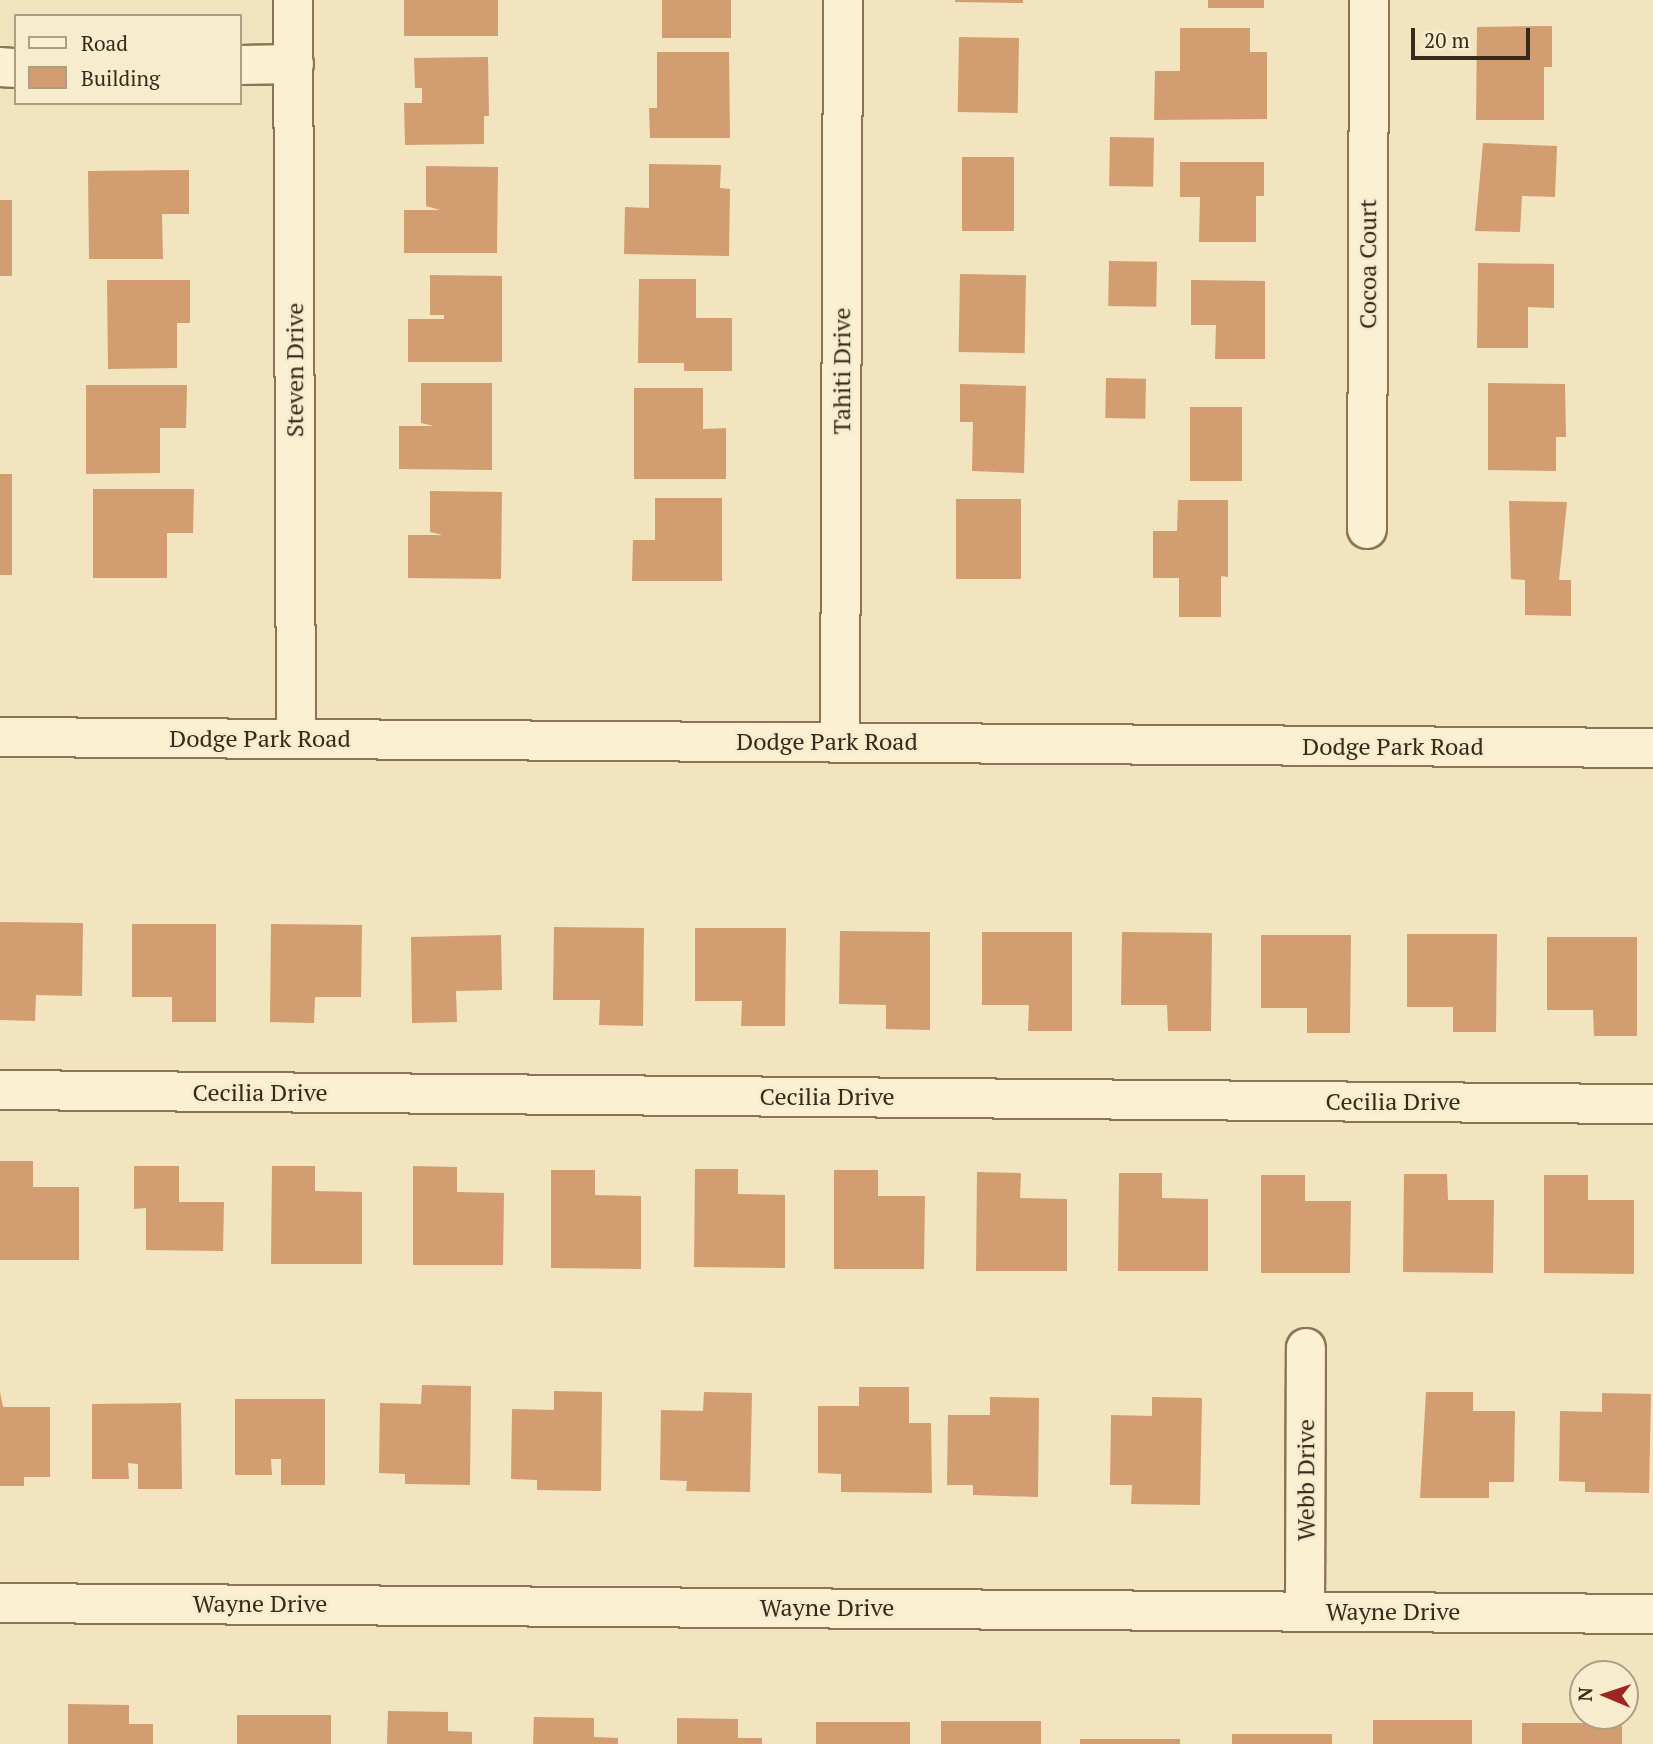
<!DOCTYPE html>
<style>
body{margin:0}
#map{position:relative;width:1653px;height:1744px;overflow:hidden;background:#f1e4be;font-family:"PT Serif",serif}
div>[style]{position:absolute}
.building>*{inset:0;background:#d19d71;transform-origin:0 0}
.roads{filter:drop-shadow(2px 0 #8a7455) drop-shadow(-2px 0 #8a7455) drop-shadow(0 2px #8a7455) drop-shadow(0 -2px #8a7455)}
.minor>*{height:38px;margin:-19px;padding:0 19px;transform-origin:19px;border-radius:19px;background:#fbf0d1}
.tertiary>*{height:38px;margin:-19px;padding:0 19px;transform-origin:19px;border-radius:19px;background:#fbf0d1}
span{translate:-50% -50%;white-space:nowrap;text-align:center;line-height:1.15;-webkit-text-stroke:6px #f7edce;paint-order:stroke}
.street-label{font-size:24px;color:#382a1b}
.legend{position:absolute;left:14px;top:14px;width:228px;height:91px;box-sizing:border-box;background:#f7edce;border:2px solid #ab9f86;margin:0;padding:9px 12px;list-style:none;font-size:21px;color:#382a1b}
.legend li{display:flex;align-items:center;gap:14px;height:35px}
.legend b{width:35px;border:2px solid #ab9f86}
.north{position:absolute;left:1569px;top:1660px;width:70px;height:70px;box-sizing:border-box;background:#f7edce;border:2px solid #ab9f86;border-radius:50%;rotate:272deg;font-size:19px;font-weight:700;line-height:28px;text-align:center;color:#382a1b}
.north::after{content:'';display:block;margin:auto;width:24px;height:32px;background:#9d2622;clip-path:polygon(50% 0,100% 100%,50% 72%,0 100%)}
.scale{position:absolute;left:1411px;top:28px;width:119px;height:32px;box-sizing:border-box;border:4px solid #382a1b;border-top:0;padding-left:9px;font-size:21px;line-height:24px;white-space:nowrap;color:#382a1b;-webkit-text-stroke:5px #f7edce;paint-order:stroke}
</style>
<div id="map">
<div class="building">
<i style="left:404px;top:0;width:94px;height:36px"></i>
<i style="left:662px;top:0;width:69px;height:38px"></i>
<i style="clip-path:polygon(955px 0,1023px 0,1023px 3px,955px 2px)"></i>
<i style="left:1208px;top:0;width:56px;height:8px"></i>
<i style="clip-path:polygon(1552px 26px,1552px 67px,1544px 67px,1544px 120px,1476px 120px,1477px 27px)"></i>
<i style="clip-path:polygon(1180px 28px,1250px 28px,1250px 52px,1267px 52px,1267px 119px,1154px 120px,1155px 71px,1180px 71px)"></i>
<i style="left:959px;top:37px;width:60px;height:75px;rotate:1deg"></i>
<i style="clip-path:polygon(657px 52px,729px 52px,730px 138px,650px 138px,649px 108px,657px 108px)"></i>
<i style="clip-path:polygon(488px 57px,489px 116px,484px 116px,484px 144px,405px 145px,404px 103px,422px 103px,422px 88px,415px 88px,414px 58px)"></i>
<i style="left:1110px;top:137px;width:44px;height:49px;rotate:1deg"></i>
<i style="clip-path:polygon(1483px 143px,1557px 146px,1555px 197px,1522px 196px,1520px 232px,1475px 231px)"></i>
<i style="left:962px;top:157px;width:52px;height:74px"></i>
<i style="clip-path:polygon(1180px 162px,1264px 162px,1264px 196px,1256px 196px,1256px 242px,1199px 242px,1200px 197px,1180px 197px)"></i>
<i style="clip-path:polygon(649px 164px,721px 165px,720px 188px,730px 189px,729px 256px,624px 254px,625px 207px,649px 208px)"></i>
<i style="clip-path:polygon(426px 166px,498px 167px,497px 253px,404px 253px,404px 210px,440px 210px,426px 206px)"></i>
<i style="clip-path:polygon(189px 170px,189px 214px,162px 214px,163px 259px,89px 259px,88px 171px)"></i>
<i style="left:0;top:200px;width:12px;height:76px"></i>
<i style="left:1109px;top:261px;width:48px;height:45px;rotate:1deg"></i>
<i style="clip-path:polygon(1478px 263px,1554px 264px,1554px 308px,1528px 307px,1528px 348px,1477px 348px)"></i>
<i style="left:960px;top:274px;width:66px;height:78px;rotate:1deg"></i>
<i style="clip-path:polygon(430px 275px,502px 276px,502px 362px,408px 362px,408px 319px,444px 319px,444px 315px,430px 315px)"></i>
<i style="clip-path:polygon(639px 279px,696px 279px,696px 318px,732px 318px,732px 371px,684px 371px,684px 363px,638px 363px)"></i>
<i style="clip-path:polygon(107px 280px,190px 280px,190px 323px,177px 323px,177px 368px,108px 369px)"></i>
<i style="clip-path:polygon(1191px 280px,1265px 281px,1265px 359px,1215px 359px,1216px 325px,1191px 325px)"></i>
<i style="left:1106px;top:378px;width:40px;height:40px;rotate:1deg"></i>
<i style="clip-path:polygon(421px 383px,492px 383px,492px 470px,399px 469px,399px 426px,434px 426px,421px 423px)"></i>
<i style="clip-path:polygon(1488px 383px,1565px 384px,1566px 437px,1556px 437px,1556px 471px,1488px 470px)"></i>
<i style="clip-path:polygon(960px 384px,1026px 386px,1024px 473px,972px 471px,973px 422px,960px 422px)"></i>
<i style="clip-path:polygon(86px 385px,187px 385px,186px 428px,160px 428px,160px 473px,86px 474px)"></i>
<i style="clip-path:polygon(634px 388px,703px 388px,703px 429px,726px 428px,726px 479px,634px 479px)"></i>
<i style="left:1190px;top:407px;width:52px;height:74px"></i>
<i style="left:0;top:474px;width:12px;height:101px"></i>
<i style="clip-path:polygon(93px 489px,194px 489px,193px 533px,167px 533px,167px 578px,93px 578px)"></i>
<i style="clip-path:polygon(430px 491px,502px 492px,501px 579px,408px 578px,408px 535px,443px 535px,430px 532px)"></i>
<i style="clip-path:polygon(655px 498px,722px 498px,722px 581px,632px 581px,633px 540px,655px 540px)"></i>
<i style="left:956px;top:499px;width:65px;height:80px"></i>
<i style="clip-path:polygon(1178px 500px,1228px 500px,1228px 577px,1221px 576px,1221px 617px,1179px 617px,1179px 578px,1153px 578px,1153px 531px,1177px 531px)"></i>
<i style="clip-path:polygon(1509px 501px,1567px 502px,1559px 580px,1571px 580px,1571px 616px,1525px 615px,1525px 580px,1511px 579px)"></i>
<i style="clip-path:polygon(0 922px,83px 923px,82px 996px,36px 995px,35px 1021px,0 1020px)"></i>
<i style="clip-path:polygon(132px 924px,216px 924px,216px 1022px,172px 1022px,172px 997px,132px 997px)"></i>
<i style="clip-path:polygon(271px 924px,362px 925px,361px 997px,315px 997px,314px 1023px,270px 1022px)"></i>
<i style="clip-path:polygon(554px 927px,644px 928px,643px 1026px,599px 1025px,600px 1000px,553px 1000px)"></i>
<i style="clip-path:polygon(695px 928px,786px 928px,785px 1026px,741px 1026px,742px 1001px,695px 1001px)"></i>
<i style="clip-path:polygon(840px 931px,930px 932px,930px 1030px,886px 1029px,886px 1005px,839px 1004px)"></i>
<i style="clip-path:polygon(982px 932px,1072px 932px,1072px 1031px,1028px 1031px,1029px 1005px,982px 1005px)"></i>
<i style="clip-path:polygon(1122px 932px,1212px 933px,1211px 1031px,1168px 1031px,1167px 1005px,1121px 1005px)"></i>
<i style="clip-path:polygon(1407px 934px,1497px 934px,1496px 1032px,1453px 1032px,1453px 1007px,1407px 1007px)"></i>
<i style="clip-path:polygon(501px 935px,502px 990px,456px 991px,457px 1022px,412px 1023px,411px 937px)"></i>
<i style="clip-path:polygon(1261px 935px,1351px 935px,1350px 1033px,1307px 1033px,1307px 1008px,1261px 1008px)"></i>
<i style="clip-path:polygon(1547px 937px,1637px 937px,1637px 1036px,1594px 1036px,1593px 1010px,1547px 1010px)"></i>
<i style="clip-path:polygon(0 1161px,33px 1161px,33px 1187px,79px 1187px,79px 1260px,0 1260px)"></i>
<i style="clip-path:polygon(134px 1166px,179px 1166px,179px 1202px,224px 1202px,223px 1251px,146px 1250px,146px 1208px,134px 1209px)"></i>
<i style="clip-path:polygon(272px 1166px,315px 1166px,315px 1191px,362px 1192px,362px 1264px,271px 1264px)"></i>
<i style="clip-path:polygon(413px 1166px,457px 1167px,457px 1192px,504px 1193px,503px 1265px,413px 1265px)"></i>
<i style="clip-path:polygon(695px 1169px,738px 1169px,738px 1194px,785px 1195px,785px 1268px,694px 1267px)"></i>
<i style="clip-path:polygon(551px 1170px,595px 1170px,595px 1195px,641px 1196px,641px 1269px,551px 1268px)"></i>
<i style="clip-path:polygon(834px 1170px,878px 1170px,878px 1196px,925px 1196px,924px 1269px,834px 1269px)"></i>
<i style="clip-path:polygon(977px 1172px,1021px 1173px,1020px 1198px,1067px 1199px,1067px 1271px,976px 1271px)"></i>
<i style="clip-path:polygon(1119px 1173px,1162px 1173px,1162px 1198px,1208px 1199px,1208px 1271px,1118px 1271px)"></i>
<i style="clip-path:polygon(1404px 1174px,1447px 1174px,1448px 1200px,1494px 1200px,1493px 1273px,1403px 1272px)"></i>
<i style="clip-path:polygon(1261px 1175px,1305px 1175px,1305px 1201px,1351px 1201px,1350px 1273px,1261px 1273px)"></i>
<i style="clip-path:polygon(1544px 1175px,1588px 1175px,1588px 1200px,1634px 1200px,1634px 1274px,1544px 1273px)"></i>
<i style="clip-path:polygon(422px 1385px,471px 1386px,470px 1485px,405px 1484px,405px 1474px,379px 1473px,380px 1403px,421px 1404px)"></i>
<i style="clip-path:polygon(859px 1387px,909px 1387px,909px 1423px,931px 1423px,932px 1493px,841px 1492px,841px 1474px,818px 1473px,818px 1406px,859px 1406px)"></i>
<i style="clip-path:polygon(554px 1391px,602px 1392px,601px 1491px,537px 1490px,537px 1480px,511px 1479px,512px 1409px,554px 1410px)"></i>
<i style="clip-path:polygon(0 1392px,3px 1407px,50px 1407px,50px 1477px,24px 1477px,24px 1486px,0 1486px)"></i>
<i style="clip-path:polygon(704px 1392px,752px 1393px,750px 1492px,686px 1491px,687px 1481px,660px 1480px,661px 1410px,703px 1411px)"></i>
<i style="clip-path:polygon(1426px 1392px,1473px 1392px,1473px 1411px,1515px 1411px,1514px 1482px,1489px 1482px,1489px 1498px,1420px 1498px)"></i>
<i style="clip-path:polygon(1602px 1393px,1651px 1394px,1649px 1493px,1585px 1492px,1585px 1482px,1559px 1481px,1560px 1411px,1602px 1412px)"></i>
<i style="clip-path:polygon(990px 1397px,1039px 1398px,1038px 1497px,973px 1495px,973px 1485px,947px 1485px,948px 1415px,990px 1415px)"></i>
<i style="clip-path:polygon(1152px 1397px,1202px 1398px,1200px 1505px,1131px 1504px,1132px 1485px,1110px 1485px,1111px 1415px,1152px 1416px)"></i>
<i style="clip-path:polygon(235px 1399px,325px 1399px,325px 1485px,281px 1485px,281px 1459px,271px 1459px,272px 1475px,235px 1475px)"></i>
<i style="clip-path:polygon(181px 1403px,182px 1489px,138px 1489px,138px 1464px,128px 1463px,129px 1479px,92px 1479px,92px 1404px)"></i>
<i style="clip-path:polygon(68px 1704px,129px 1705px,129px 1724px,153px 1724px,153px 1744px,68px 1744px)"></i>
<i style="clip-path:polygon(388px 1711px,448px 1712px,448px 1731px,472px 1732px,472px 1744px,387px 1744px)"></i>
<i style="left:331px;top:1715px;width:29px;height:94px;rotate:90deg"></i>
<i style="clip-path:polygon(534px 1717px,594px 1718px,594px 1737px,618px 1738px,618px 1744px,533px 1744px)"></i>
<i style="clip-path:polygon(677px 1718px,738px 1719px,738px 1738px,762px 1738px,762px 1744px,677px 1744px)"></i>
<i style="left:1373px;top:1720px;width:99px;height:24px"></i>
<i style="left:1041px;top:1721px;width:23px;height:100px;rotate:90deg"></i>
<i style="left:910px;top:1722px;width:22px;height:94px;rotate:90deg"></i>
<i style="left:1522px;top:1723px;width:100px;height:21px"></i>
<i style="left:1332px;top:1734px;width:10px;height:100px;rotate:90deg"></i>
<i style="left:1080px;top:1739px;width:100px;height:5px"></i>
</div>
<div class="roads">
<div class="minor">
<i style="left:293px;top:0;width:739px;rotate:89.77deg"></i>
<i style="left:240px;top:65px;width:54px;rotate:-1.1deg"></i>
<i style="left:0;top:67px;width:16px;rotate:4deg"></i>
<i style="left:1367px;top:529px;width:529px;rotate:-89.78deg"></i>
<i style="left:840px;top:742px;width:742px;rotate:-89.77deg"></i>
<i style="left:0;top:1090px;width:1653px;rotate:0.49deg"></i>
<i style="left:0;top:1603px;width:1653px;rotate:0.38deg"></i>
<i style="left:1305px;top:1612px;width:264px;rotate:-89.8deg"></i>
</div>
<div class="tertiary">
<i style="left:0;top:737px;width:1653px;rotate:0.38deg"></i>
</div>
</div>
<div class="street-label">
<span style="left:1368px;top:264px;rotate:-90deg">Cocoa Court</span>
<span style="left:295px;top:370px;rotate:-90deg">Steven Drive</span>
<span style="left:842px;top:371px;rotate:-90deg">Tahiti Drive</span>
<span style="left:260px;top:739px">Dodge Park Road</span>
<span style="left:827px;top:742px">Dodge Park Road</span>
<span style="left:1393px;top:747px">Dodge Park Road</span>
<span style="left:260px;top:1093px">Cecilia Drive</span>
<span style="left:827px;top:1097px">Cecilia Drive</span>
<span style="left:1393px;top:1102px">Cecilia Drive</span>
<span style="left:1306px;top:1480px;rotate:-90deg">Webb Drive</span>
<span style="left:260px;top:1604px">Wayne Drive</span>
<span style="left:827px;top:1608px">Wayne Drive</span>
<span style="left:1393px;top:1612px">Wayne Drive</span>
</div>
<ul class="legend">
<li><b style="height:9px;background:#fbf0d1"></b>Road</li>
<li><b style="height:19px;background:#d19d71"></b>Building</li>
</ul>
<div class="north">N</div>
<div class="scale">20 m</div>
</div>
